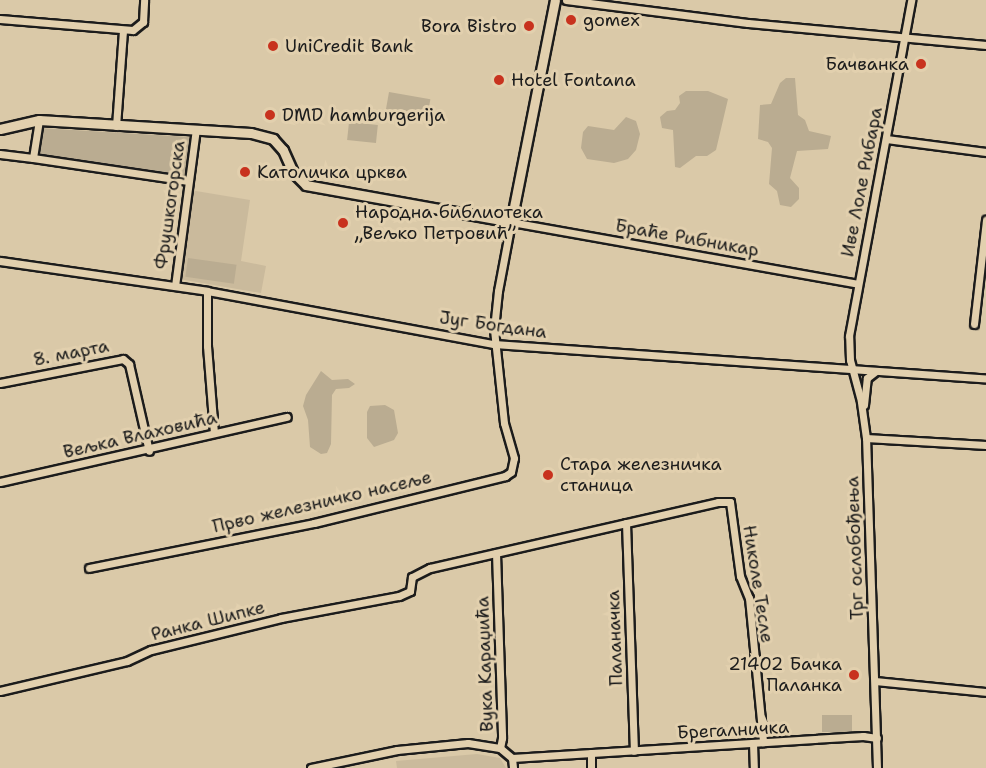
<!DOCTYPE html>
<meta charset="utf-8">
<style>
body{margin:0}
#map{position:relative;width:986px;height:768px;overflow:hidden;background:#dac9a8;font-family:"Shantell Sans",sans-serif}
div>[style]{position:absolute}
.built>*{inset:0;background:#caba9c}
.green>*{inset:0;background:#baac91;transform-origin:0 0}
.roads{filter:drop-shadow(2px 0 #1c1c1c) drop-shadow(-2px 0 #1c1c1c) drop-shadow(0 2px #1c1c1c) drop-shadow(0 -2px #1c1c1c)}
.minor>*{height:7px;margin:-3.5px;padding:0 3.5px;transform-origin:3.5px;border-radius:3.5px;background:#e2d0ae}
.tertiary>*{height:9px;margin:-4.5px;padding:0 4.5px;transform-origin:4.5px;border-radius:4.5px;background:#e2d0ae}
.dots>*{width:16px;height:16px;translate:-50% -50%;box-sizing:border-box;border:3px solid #e2d0ae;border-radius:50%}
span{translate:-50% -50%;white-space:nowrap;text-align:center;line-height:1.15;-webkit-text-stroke:6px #e2d0ae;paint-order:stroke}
.poi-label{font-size:18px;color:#1c1c1c}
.left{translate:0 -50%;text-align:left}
.right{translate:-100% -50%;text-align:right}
.street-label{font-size:18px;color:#1c1c1c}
</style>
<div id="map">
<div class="built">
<i style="clip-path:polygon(190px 190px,250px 200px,241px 261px,266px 266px,261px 293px,179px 279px)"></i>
<i style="clip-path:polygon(477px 754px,500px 758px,506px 768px,397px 768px,396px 761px)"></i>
</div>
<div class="green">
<i style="clip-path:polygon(786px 78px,795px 78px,798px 115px,805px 120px,809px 131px,831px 136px,828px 149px,797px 151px,790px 178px,799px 188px,799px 199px,791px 207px,780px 205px,777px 191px,769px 184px,772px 148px,768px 142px,758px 139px,760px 105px,771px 104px,780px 83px)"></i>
<i style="clip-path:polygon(686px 91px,708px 91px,728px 99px,716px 150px,707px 156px,696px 156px,680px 168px,675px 167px,673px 130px,662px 128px,660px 117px,667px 111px,675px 110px,680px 103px,679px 96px)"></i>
<i style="left:389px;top:92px;width:42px;height:20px;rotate:10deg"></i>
<i style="clip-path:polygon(626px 117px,636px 121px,640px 134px,636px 150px,628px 159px,614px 163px,587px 159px,581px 148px,583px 132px,588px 126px,614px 130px)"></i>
<i style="left:349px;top:122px;width:29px;height:18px;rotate:6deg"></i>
<i style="clip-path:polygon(40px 128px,191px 137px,184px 177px,36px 155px)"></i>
<i style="left:188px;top:258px;width:49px;height:19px;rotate:8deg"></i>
<i style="clip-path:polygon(321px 371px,332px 380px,348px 379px,355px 384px,349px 388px,336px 389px,332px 395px,331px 444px,327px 453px,321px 454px,310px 447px,308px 420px,303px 406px,306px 395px)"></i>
<i style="clip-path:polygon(385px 405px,394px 410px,398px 433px,394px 440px,374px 447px,367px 438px,367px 412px,370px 406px)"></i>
<i style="left:852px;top:715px;width:17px;height:30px;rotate:90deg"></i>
</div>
<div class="roads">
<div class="minor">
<i style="left:566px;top:0;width:183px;rotate:7.2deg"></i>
<i style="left:748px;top:23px;width:239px;rotate:5.3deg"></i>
<i style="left:0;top:19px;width:133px;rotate:4.7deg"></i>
<i style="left:133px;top:30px;width:13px;rotate:-39deg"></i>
<i style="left:143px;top:22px;width:22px;rotate:-87deg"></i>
<i style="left:39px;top:120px;width:38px;rotate:99deg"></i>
<i style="left:33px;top:158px;width:157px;rotate:8.4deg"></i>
<i style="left:116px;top:126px;width:96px;rotate:-85.8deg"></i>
<i style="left:886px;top:139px;width:101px;rotate:7.4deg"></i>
<i style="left:0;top:154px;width:33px;rotate:7deg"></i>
<i style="left:0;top:261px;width:209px;rotate:8.2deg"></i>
<i style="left:207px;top:291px;width:292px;rotate:10.5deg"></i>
<i style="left:494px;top:344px;width:493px;rotate:4deg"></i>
<i style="left:175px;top:286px;width:158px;rotate:-82.4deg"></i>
<i style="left:207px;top:291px;width:55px;rotate:90deg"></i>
<i style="left:207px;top:346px;width:87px;rotate:85.4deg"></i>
<i style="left:974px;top:324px;width:105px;rotate:-83.4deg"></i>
<i style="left:0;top:383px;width:125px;rotate:-11deg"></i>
<i style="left:123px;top:359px;width:8px;rotate:40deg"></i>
<i style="left:129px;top:364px;width:89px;rotate:77.1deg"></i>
<i style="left:864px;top:405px;width:27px;rotate:-84deg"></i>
<i style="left:867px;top:378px;width:11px;rotate:-38deg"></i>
<i style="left:866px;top:438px;width:120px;rotate:3.3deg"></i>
<i style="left:0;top:482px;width:294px;rotate:-12.8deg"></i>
<i style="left:626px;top:523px;width:228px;rotate:88deg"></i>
<i style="left:496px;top:553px;width:185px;rotate:88.1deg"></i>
<i style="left:502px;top:738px;width:10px;rotate:101deg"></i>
<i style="left:89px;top:568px;width:229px;rotate:-11.3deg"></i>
<i style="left:314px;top:523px;width:197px;rotate:-13.8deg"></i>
<i style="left:505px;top:476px;width:7px;rotate:-34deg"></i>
<i style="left:511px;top:472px;width:14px;rotate:-78deg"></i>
<i style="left:514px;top:458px;width:36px;rotate:-106deg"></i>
<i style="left:504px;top:423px;width:95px;rotate:-96.1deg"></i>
<i style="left:494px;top:329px;width:38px;rotate:-84deg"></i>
<i style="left:498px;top:291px;width:70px;rotate:-79.3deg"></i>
<i style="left:511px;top:222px;width:352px;rotate:10.1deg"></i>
<i style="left:876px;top:681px;width:111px;rotate:5.7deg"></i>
<i style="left:0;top:691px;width:130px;rotate:-13.3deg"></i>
<i style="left:127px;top:661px;width:26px;rotate:-25deg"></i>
<i style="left:151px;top:650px;width:134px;rotate:-13.8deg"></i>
<i style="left:281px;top:618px;width:120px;rotate:-10.6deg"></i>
<i style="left:399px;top:596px;width:12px;rotate:-24deg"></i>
<i style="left:410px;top:591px;width:14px;rotate:-82deg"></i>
<i style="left:412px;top:577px;width:20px;rotate:-27deg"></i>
<i style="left:430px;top:568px;width:295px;rotate:-12.9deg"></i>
<i style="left:718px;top:502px;width:12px"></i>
<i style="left:730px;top:502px;width:75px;rotate:82.3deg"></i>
<i style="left:740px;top:576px;width:24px;rotate:68deg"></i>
<i style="left:749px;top:598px;width:145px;rotate:84.4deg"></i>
<i style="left:753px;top:743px;width:25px;rotate:88deg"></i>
<i style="left:591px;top:753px;width:15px;rotate:90deg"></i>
<i style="left:512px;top:758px;width:352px;rotate:-3.6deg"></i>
<i style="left:863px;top:736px;width:14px;rotate:8deg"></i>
<i style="left:311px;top:768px;width:88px;rotate:-11.8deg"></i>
<i style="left:397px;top:750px;width:71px;rotate:-5.6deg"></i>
<i style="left:468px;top:743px;width:32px;rotate:9deg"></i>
<i style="left:500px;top:748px;width:16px;rotate:40deg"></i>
<i style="left:512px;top:758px;width:10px;rotate:84deg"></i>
<i style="left:877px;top:768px;width:330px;rotate:-91.9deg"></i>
<i style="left:866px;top:438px;width:37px;rotate:-98deg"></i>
<i style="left:861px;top:401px;width:42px;rotate:-105deg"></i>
<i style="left:850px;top:360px;width:24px;rotate:-92deg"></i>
<i style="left:849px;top:336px;width:342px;rotate:-79.5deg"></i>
</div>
<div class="tertiary">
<i style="left:0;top:129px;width:40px;rotate:-13deg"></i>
<i style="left:39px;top:120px;width:212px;rotate:3.5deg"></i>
<i style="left:251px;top:133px;width:23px;rotate:15deg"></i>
<i style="left:273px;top:139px;width:15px;rotate:48deg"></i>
<i style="left:283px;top:150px;width:24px;rotate:66deg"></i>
<i style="left:293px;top:172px;width:18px;rotate:45deg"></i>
<i style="left:306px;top:185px;width:208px;rotate:10.2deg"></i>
<i style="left:511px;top:222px;width:226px;rotate:-78.8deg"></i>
</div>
</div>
<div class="dots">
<i style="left:571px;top:20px;background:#c8321e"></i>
<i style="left:529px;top:26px;background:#c8321e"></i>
<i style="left:273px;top:46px;background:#c8321e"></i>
<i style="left:921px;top:64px;background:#c8321e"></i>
<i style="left:499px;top:80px;background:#c8321e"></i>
<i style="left:270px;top:115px;background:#c8321e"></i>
<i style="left:245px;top:172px;background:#c8321e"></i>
<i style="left:343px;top:223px;background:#c8321e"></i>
<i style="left:548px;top:475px;background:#c8321e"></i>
<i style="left:854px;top:675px;background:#c8321e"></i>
</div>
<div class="poi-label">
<span class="left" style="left:583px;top:20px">gomex</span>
<span class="right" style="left:517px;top:26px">Bora Bistro</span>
<span class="left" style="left:285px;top:46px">UniCredit Bank</span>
<span class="right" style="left:909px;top:64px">Бачванка</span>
<span class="left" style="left:511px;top:80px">Hotel Fontana</span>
<span class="left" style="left:282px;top:115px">DMD hamburgerija</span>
<span class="left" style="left:257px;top:172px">Католичка црква</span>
<span class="left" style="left:355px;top:223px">Народна библиотека<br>„Вељко Петровић”</span>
<span class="left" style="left:560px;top:475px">Стара железничка<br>станица</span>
<span class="right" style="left:842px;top:675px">21402 Бачка<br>Паланка</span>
</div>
<div class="street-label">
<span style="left:862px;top:182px;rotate:-79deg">Иве Лоле Рибара</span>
<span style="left:170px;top:205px;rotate:-82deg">Фрушкогорска</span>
<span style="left:687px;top:238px;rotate:10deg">Браће Рибникар</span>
<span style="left:493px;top:325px;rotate:8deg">Југ Богдана</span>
<span style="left:71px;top:353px;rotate:-11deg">8. марта</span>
<span style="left:140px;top:435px;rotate:-13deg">Вељка Влаховића</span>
<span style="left:322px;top:502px;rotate:-13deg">Прво железничко насеље</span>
<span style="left:855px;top:548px;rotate:-92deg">Трг ослобођења</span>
<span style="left:758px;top:584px;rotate:81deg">Николе Тесле</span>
<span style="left:208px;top:621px;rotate:-14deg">Ранка Шипке</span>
<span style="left:615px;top:638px;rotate:-92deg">Паланачка</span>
<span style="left:485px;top:664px;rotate:-92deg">Вука Караџића</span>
<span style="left:733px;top:730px;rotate:-3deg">Брегалничка</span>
</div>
</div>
